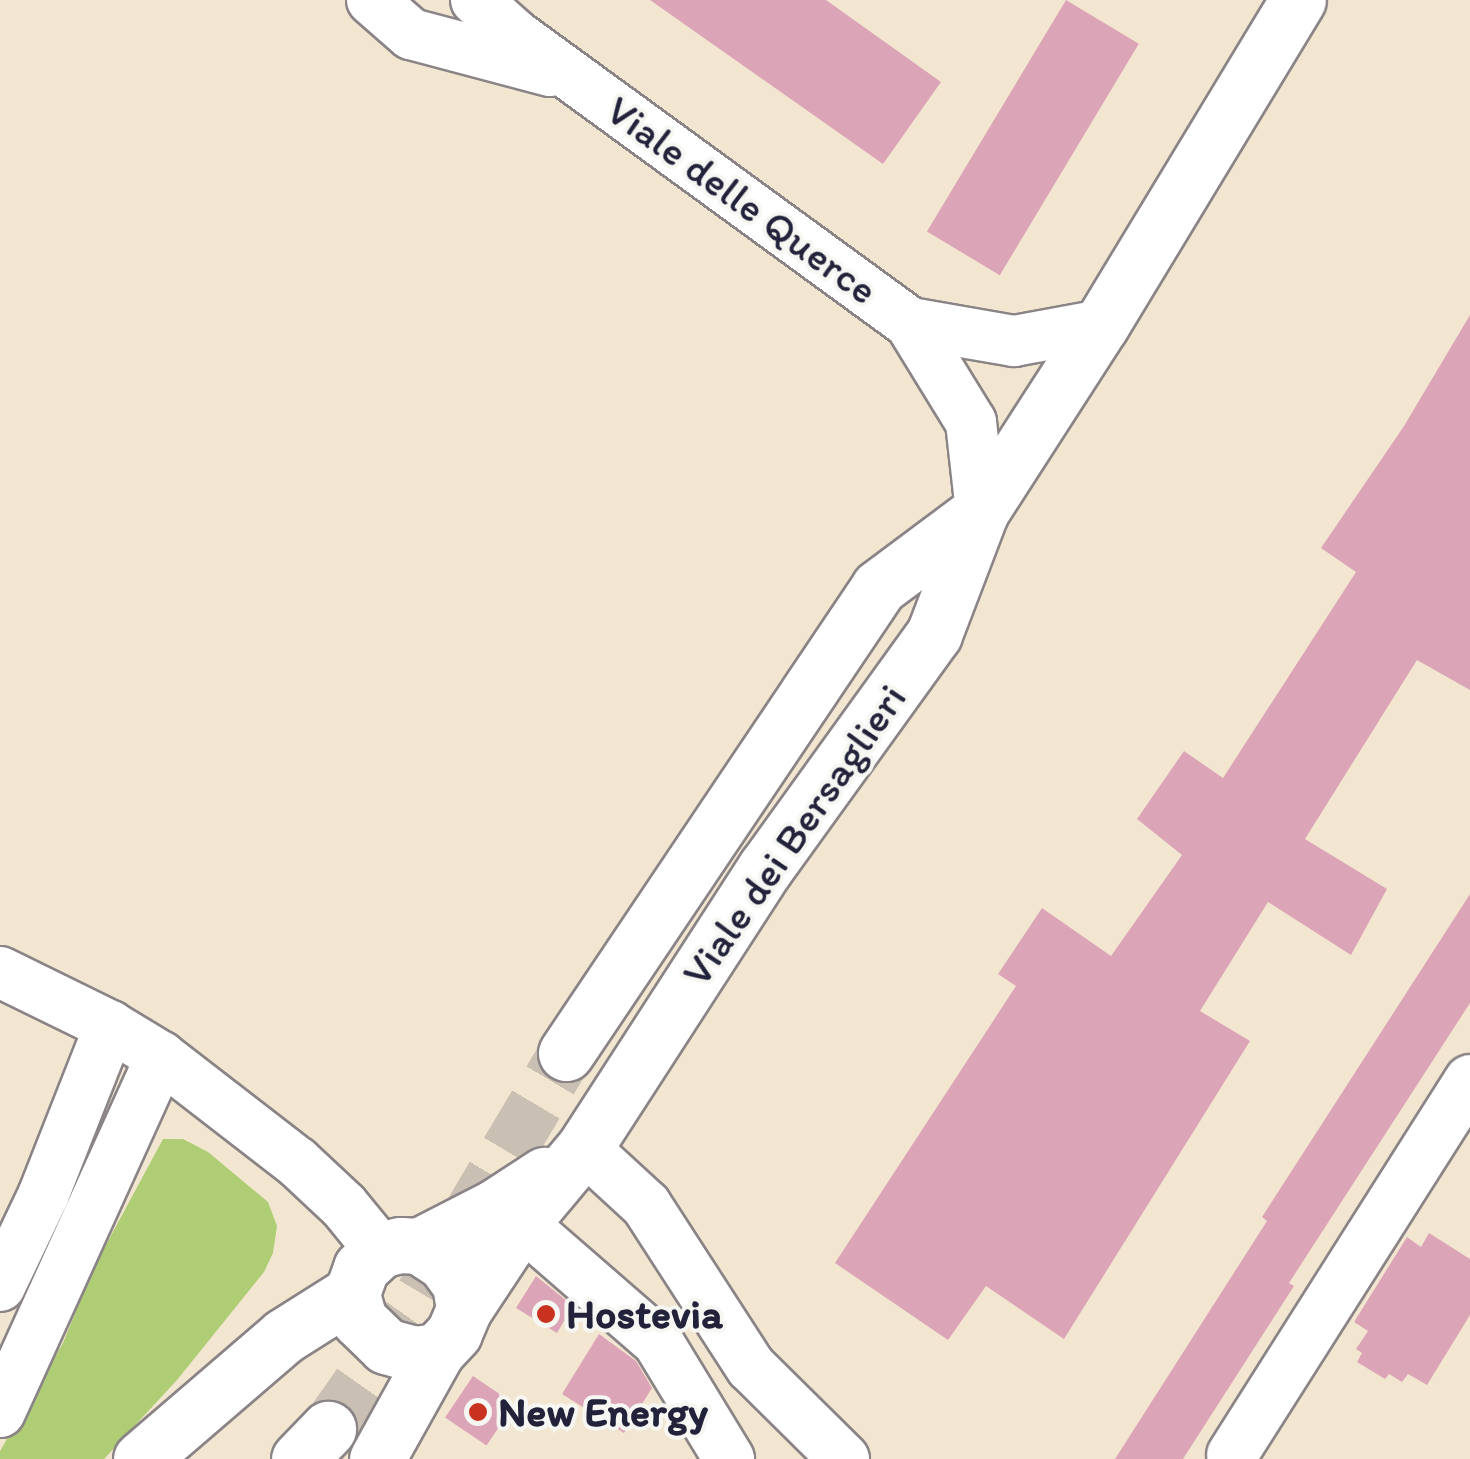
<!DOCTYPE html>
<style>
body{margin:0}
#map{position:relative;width:1470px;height:1459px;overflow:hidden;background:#f3e6d1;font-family:Itim,sans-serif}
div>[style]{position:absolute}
.green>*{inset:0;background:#aecd74}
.building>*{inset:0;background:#dca5b7;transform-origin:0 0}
.secondary-tunnel>*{height:55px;margin-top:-27.5px;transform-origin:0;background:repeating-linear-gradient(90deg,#c9bfb3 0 55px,transparent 0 83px)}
.roads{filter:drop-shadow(2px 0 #8a8486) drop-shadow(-2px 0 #8a8486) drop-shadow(0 2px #8a8486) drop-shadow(0 -2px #8a8486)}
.street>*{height:50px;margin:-25px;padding:0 25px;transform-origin:25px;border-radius:25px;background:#fff}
.secondary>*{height:55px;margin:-27.5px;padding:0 27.5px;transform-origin:27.5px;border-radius:27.5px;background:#fff}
.dots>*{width:28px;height:28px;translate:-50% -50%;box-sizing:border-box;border:5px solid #f6f6f2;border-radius:50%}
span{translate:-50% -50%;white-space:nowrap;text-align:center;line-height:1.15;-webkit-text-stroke:8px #f6f6f2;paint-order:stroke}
.street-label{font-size:42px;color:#22223b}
.poi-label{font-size:42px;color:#22223b;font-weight:700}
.left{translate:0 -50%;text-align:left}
</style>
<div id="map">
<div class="green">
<i style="clip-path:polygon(163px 1139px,183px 1139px,208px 1152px,268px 1202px,277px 1226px,273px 1253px,264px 1272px,177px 1380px,104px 1459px,0 1459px,0 1451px,63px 1343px,93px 1269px)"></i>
</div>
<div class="building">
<i style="clip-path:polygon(650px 0,826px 0,941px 82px,883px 164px)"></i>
<i style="left:1066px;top:0;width:85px;height:270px;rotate:31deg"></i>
<i style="clip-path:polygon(1470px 315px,1470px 690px,1417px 660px,1305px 839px,1387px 889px,1351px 955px,1268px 902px,1200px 1011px,1250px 1041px,1064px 1339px,986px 1286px,948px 1340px,835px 1263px,1016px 986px,998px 974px,1042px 908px,1111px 956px,1182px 855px,1137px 819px,1184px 751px,1223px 778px,1356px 572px,1321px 548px,1404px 426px)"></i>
<i style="clip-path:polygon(1470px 894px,1470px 1003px,1289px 1283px,1294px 1286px,1183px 1459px,1115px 1459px,1267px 1221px,1262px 1217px)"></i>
<i style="clip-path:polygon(1429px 1233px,1470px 1259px,1470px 1315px,1427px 1385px,1408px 1374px,1402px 1382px,1389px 1374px,1385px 1379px,1357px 1362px,1362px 1353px,1356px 1349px,1368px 1331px,1354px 1322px,1407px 1237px,1421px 1247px)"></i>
<i style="clip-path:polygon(536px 1276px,573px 1306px,557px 1333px,516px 1308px)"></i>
<i style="clip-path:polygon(599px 1334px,636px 1361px,652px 1388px,624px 1433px,562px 1394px)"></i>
<i style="left:473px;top:1376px;width:50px;height:50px;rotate:34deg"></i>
</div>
<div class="secondary-tunnel">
<i style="left:328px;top:1429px;width:165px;rotate:-54.9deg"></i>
<i style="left:423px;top:1294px;width:280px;rotate:-59.3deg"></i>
</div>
<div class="roads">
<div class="street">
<i style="left:372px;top:0;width:52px;rotate:41.1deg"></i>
<i style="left:411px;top:34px;width:144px;rotate:14.9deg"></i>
<i style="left:476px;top:0;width:52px;rotate:41.9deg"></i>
<i style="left:515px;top:35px;width:489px;rotate:36.1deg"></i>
<i style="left:910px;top:323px;width:116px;rotate:58.4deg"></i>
<i style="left:971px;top:422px;width:90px;rotate:83.6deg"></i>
<i style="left:910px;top:323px;width:106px;rotate:9.8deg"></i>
<i style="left:1014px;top:341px;width:88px;rotate:-10.4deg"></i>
<i style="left:0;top:972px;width:123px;rotate:26.1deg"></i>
<i style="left:110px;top:1026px;width:60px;rotate:31.3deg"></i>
<i style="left:161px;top:1057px;width:172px;rotate:37.7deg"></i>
<i style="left:297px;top:1162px;width:64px;rotate:43.1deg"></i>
<i style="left:344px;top:1206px;width:57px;rotate:50.7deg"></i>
<i style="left:584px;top:1148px;width:84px;rotate:42.6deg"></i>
<i style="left:646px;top:1205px;width:193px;rotate:57.1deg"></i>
<i style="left:751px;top:1367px;width:131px;rotate:44.7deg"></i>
<i style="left:521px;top:1223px;width:181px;rotate:41deg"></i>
<i style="left:658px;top:1342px;width:137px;rotate:58.7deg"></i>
<i style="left:0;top:1286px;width:100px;rotate:-64.5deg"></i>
<i style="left:43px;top:1196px;width:183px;rotate:-68.5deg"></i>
<i style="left:0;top:1412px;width:390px;rotate:-65.6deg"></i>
<i style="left:1232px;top:1455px;width:444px;rotate:-57.6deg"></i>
</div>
<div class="secondary">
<i style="left:566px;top:1053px;width:561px;rotate:-56.11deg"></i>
<i style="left:879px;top:587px;width:127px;rotate:-36.7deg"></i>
<i style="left:400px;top:1245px;width:19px;rotate:3deg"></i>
<i style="left:419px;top:1246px;width:30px;rotate:33deg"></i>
<i style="left:444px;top:1262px;width:27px;rotate:54deg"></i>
<i style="left:460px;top:1284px;width:25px;rotate:81deg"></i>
<i style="left:464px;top:1309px;width:26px;rotate:113deg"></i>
<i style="left:454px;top:1333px;width:25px;rotate:133deg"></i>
<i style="left:437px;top:1351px;width:22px;rotate:172deg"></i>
<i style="left:415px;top:1354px;width:30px;rotate:-165deg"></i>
<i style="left:386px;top:1346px;width:37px;rotate:-136deg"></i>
<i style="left:359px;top:1320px;width:28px;rotate:-105deg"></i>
<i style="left:352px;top:1293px;width:27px;rotate:-70deg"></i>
<i style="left:361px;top:1268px;width:26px;rotate:-43deg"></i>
<i style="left:380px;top:1250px;width:21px;rotate:-14deg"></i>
<i style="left:419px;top:1246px;width:85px;rotate:-27.2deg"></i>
<i style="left:495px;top:1207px;width:59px;rotate:-33.1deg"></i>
<i style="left:464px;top:1309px;width:103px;rotate:-56.5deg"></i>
<i style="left:521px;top:1223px;width:98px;rotate:-50deg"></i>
<i style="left:584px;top:1148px;width:335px;rotate:-57.1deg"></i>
<i style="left:766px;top:867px;width:287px;rotate:-54.2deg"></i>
<i style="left:934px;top:634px;width:132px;rotate:-69.1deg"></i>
<i style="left:981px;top:511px;width:221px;rotate:-57.2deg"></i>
<i style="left:1101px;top:325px;width:380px;rotate:-58.8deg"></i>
<i style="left:141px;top:1459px;width:189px;rotate:-40.7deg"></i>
<i style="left:284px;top:1336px;width:80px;rotate:-32.3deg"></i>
<i style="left:299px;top:1459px;width:42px;rotate:-46deg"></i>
<i style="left:377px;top:1459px;width:124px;rotate:-60.9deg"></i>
</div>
</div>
<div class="dots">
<i style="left:546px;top:1314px;background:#c8321e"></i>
<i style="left:478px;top:1412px;background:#c8321e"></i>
</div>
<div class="street-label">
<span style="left:742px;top:200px;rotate:36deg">Viale delle Querce</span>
<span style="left:794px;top:835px;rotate:-55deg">Viale dei Bersaglieri</span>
</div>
<div class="poi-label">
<span class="left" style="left:566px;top:1314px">Hostevia</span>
<span class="left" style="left:498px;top:1412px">New Energy</span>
</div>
</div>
